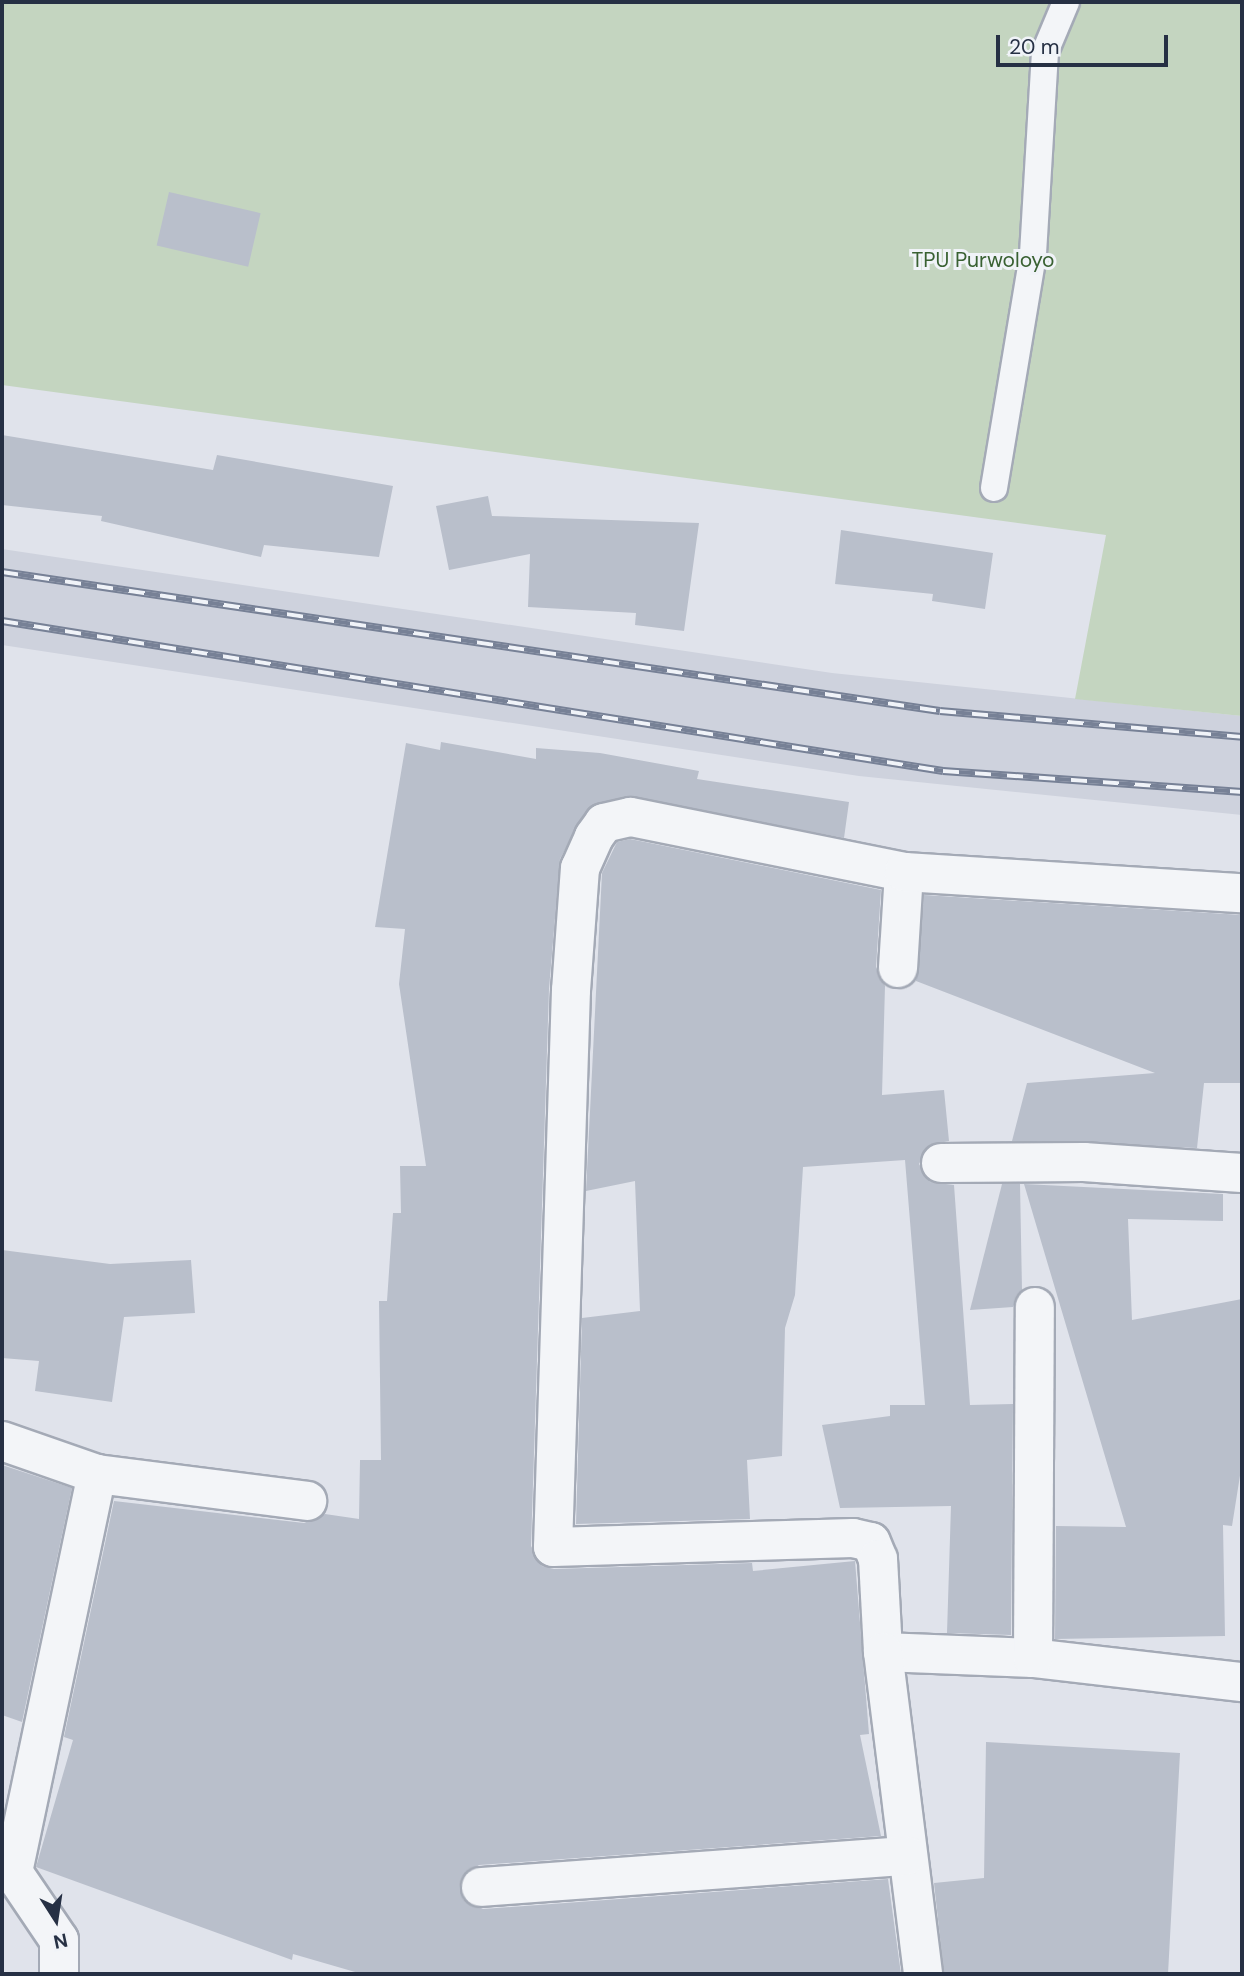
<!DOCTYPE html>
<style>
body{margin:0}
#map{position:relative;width:1244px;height:1976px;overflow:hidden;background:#e0e3eb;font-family:"DM Sans",sans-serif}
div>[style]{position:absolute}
.built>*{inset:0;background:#ced2dd}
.green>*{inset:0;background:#c4d5c0}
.building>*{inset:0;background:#b9bfcb;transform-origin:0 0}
.roads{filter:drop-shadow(2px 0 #a4aab6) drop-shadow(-2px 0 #a4aab6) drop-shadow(0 2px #a4aab6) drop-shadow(0 -2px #a4aab6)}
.service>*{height:26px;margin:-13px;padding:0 13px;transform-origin:13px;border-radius:13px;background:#f3f5f8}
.minor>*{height:38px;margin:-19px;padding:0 19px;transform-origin:19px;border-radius:19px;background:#f3f5f8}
.rail>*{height:8px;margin-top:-4px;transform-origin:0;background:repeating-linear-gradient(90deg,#f0f3f8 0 16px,#778196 0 32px);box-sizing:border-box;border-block:2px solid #778196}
span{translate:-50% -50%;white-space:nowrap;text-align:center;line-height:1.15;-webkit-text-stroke:6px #f0f3f8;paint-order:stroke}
.park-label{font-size:21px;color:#396132}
.frame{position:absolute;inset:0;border:4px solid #263044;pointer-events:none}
.north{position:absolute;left:21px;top:1885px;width:70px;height:70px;-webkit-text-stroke:5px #f0f3f8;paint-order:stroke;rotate:168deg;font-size:19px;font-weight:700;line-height:28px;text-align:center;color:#263044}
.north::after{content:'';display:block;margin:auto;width:24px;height:32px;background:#263044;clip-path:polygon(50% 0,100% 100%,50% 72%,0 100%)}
.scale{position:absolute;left:996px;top:35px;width:172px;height:32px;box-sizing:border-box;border:4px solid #263044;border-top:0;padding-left:9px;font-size:21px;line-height:24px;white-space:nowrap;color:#263044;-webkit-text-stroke:5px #f0f3f8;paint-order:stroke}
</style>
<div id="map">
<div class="built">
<i style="clip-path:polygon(2px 549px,832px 673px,1242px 716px,1242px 815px,859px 776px,2px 645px)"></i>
</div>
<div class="green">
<i style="clip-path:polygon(2px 2px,1242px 2px,1242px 716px,1075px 699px,1106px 535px,2px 385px)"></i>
</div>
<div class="building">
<i style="left:169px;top:192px;width:94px;height:55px;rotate:13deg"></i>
<i style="clip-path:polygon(2px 435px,213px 470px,217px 455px,393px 486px,379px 557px,264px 545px,261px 557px,101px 521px,102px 516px,2px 505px)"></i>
<i style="clip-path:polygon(488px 496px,492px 516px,699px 523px,684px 631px,635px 625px,636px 613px,528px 607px,530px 554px,449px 570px,436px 506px)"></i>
<i style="clip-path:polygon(841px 530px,993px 553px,985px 609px,932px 601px,933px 594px,835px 584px)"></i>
<i style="clip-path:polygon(441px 742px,536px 759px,536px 748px,600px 753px,699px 771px,697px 779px,849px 802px,844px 838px,625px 796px,587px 810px,560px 859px,549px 989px,531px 1546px,542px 1566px,554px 1569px,752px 1563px,753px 1571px,855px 1561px,869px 1734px,860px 1735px,881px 1836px,479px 1865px,462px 1877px,463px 1899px,483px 1909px,888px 1879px,901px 1974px,362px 1974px,293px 1954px,292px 1960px,36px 1867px,73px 1740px,64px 1737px,114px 1501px,304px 1523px,325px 1514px,359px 1519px,360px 1460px,381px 1460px,379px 1301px,387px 1301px,393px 1213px,401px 1213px,400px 1166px,426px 1166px,399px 984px,405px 929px,375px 927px,406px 743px,440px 750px)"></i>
<i style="clip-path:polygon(630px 839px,881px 890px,876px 967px,885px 986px,882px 1095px,944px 1090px,949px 1141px,929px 1145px,919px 1164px,930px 1182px,954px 1185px,970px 1405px,1013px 1404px,1011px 1635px,947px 1633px,951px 1506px,840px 1508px,822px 1425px,890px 1416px,890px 1405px,925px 1405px,905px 1160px,803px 1167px,795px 1295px,785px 1328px,782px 1456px,747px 1460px,750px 1519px,576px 1524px,582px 1318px,640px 1311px,635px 1181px,586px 1191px,602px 873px,617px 842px)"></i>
<i style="clip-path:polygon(924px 895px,1242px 915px,1242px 1083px,1204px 1083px,1197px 1148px,1012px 1141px,1027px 1083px,1155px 1073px,916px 981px)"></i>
<i style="clip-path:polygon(1002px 1184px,1020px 1184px,1022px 1290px,1013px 1307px,970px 1310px)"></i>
<i style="clip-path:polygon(1024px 1184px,1223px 1194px,1223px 1221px,1128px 1219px,1132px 1320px,1242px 1299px,1242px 1463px,1232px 1526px,1223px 1525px,1225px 1636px,1055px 1639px,1056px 1526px,1126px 1527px)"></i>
<i style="clip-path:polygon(2px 1250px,110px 1264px,191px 1260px,195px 1313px,124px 1317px,112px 1402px,35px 1391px,39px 1361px,2px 1358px)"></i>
<i style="clip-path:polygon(2px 1465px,72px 1488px,22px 1722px,2px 1715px)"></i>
<i style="clip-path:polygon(986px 1742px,1180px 1753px,1168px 1974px,944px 1974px,934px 1883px,984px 1878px)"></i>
</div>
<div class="roads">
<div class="service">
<i style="left:994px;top:488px;width:237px;rotate:-80.5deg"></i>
<i style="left:1033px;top:254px;width:202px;rotate:-86.6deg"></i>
<i style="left:1045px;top:52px;width:54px;rotate:-67.2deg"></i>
</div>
<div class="minor">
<i style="left:904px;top:872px;width:279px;rotate:-168.6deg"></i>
<i style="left:630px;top:817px;width:27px;rotate:167deg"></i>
<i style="left:604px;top:823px;width:17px;rotate:126deg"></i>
<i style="left:594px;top:837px;width:34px;rotate:114deg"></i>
<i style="left:580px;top:868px;width:122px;rotate:94.2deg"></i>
<i style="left:571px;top:990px;width:557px;rotate:91.85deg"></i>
<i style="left:553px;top:1547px;width:300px;rotate:-1.7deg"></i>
<i style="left:853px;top:1538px;width:18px;rotate:13deg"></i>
<i style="left:871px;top:1542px;width:18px;rotate:68deg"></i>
<i style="left:878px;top:1559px;width:93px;rotate:86.9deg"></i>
<i style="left:883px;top:1652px;width:150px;rotate:2.3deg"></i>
<i style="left:1033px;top:1658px;width:210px;rotate:6.6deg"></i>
<i style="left:898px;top:968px;width:96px;rotate:-86.4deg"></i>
<i style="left:904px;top:872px;width:339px;rotate:3.6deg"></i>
<i style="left:941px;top:1163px;width:143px;rotate:-0.4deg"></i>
<i style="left:1084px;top:1162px;width:158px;rotate:4deg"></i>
<i style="left:2px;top:1441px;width:101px;rotate:19.2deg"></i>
<i style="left:97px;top:1474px;width:212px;rotate:7.3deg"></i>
<i style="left:883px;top:1652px;width:324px;rotate:82.9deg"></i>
<i style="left:1033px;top:1658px;width:351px;rotate:-89.7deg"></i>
<i style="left:481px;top:1887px;width:427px;rotate:-4.2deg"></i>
<i style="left:59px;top:1974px;width:34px;rotate:-90deg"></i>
<i style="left:59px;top:1940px;width:82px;rotate:-124.1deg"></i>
<i style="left:13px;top:1872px;width:407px;rotate:-78.1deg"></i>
</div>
</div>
<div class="rail">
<i style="left:2px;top:572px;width:948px;rotate:8.43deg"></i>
<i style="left:940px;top:711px;width:303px;rotate:4.9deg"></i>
<i style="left:2px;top:621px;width:953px;rotate:9.06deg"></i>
<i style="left:943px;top:771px;width:300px;rotate:4deg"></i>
</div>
<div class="park-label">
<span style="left:983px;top:260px">TPU Purwoloyo</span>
</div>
<div class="frame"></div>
<div class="north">N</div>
<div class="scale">20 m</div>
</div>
